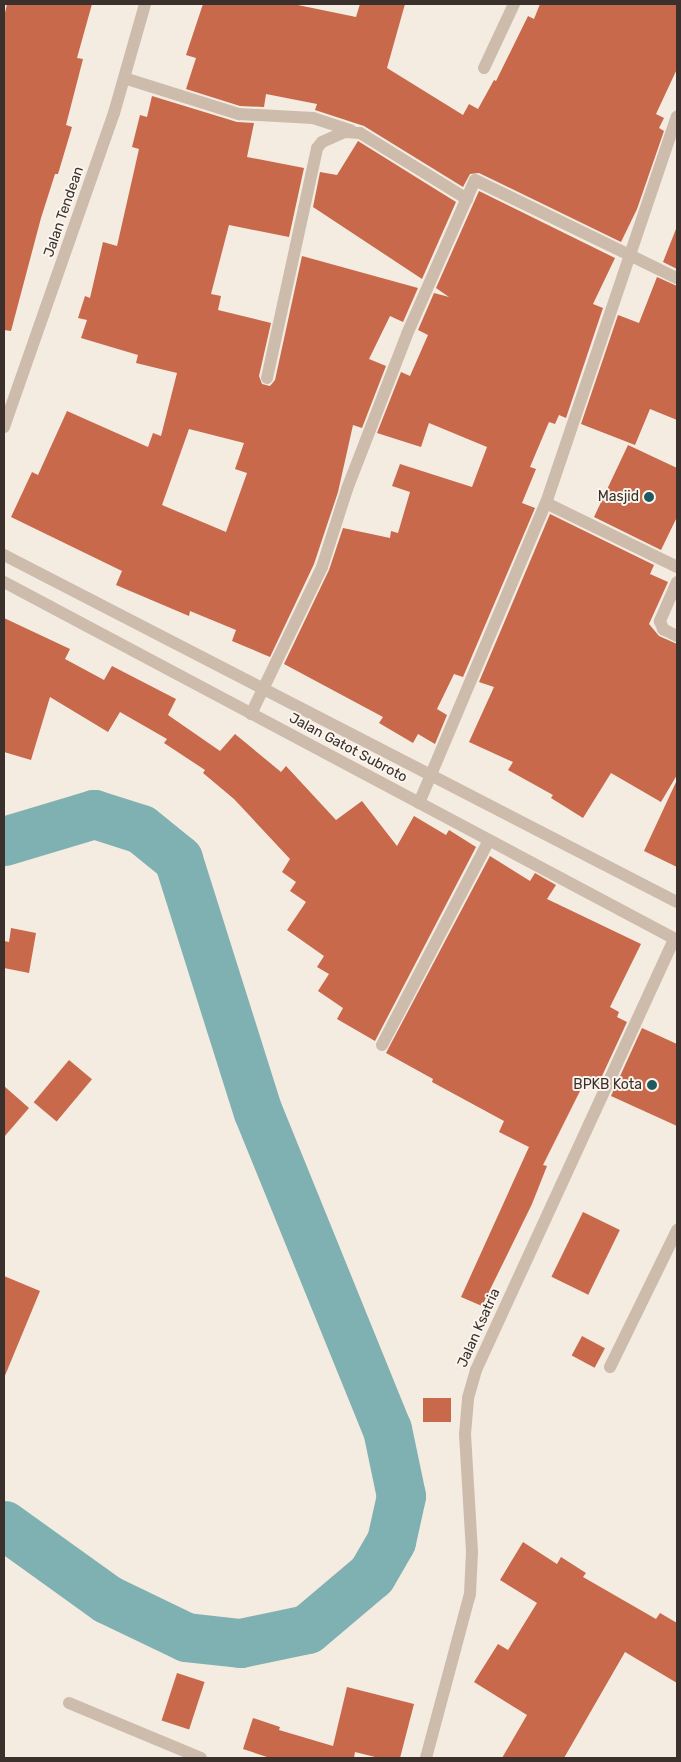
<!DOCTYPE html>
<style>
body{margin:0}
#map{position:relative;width:681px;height:1762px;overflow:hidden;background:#f4ebe1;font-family:Rubik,sans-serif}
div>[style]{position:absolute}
.river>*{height:49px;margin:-24.5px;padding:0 24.5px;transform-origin:24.5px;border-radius:24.5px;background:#7fb0b2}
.building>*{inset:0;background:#c8694b;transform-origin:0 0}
.service>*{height:12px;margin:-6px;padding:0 6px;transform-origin:6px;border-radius:6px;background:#cdbbac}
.minor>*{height:12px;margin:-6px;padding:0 6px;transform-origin:6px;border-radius:6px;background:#cdbbac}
.tertiary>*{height:12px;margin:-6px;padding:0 6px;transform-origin:6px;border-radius:6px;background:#cdbbac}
.dots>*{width:14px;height:14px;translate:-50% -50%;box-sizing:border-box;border:2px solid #fbf5ee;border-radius:50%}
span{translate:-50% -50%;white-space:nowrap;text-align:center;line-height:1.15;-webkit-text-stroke:4px #fbf5ee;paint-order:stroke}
.street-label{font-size:14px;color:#3b302b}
.poi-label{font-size:14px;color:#3b302b}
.right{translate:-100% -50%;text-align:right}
.frame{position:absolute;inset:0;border:5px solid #3b302b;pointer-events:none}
</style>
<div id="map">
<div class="river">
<i style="left:4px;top:841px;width:94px;rotate:-16.7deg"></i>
<i style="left:94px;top:814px;width:49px;rotate:17.7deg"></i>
<i style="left:141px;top:829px;width:48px;rotate:39deg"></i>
<i style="left:178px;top:859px;width:265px;rotate:72.5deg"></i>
<i style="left:258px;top:1112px;width:342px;rotate:67.9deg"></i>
<i style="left:387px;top:1429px;width:68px;rotate:78.2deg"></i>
<i style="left:401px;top:1496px;width:46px;rotate:102.5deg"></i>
<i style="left:391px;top:1541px;width:39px;rotate:120deg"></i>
<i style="left:371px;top:1575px;width:84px;rotate:139.8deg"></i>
<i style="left:307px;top:1629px;width:68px;rotate:168.2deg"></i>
<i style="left:240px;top:1643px;width:54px;rotate:-173.7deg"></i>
<i style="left:186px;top:1637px;width:88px;rotate:-154.3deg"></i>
<i style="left:107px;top:1599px;width:127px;rotate:-144.3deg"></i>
</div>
<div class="building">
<i style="clip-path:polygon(7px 4px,92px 4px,77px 58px,83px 59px,66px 125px,72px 127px,58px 174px,55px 174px,41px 218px,11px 331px,4px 330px,4px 17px)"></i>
<i style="clip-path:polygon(203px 4px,293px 4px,356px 17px,360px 4px,405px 4px,387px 68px,463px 115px,469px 104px,478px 109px,494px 80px,496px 81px,528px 16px,534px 19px,540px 4px,677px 4px,677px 69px,656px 114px,664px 118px,659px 128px,664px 131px,637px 209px,621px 242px,479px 173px,470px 174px,463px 187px,364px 126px,315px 110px,317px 104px,266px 94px,264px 107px,240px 106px,186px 89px,196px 58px,186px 55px)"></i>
<i style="clip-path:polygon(evenodd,152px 96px,237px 122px,254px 123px,247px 157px,304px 168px,289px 237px,229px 225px,211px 294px,221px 296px,218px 310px,271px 323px,259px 376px,262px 384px,270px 386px,275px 380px,302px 256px,418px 288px,403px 322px,390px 316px,369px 359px,386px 366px,362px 428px,353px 425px,338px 492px,314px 564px,270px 657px,232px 641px,236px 630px,190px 611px,189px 616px,116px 585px,122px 571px,11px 517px,32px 472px,38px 475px,67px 411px,148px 447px,153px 433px,161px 436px,177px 373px,136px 363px,138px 355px,81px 338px,87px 320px,78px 318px,85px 296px,90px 298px,103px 242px,117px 246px,139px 149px,132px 147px,140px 115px,147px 117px,152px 96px,189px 429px,244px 443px,235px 469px,247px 473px,226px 532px,162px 505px,189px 429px)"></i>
<i style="clip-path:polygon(358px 141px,456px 202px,422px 279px,313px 207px,320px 172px,337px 175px)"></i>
<i style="clip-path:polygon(479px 191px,615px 258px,593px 304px,603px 308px,566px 418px,559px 415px,555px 424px,549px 422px,530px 467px,536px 469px,522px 503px,535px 508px,463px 677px,454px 674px,437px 709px,447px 715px,435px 744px,418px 734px,413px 743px,379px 723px,383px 717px,284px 664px,329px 570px,343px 528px,390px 538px,391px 531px,398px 533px,410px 492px,392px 486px,400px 464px,472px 487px,487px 447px,429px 423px,421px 447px,377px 433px,401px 372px,410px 376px,428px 335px,418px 330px,434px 293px,449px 297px,436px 288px)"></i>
<i style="clip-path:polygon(676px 229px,677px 229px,677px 269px,663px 262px)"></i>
<i style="clip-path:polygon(657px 277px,677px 286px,677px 420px,650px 409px,635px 445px,581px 424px,618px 315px,639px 323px)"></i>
<i style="clip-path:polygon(628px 445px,677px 468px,677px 517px,661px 550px,594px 517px)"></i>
<i style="clip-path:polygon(550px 514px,654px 565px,650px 574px,668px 582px,649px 624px,659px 636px,677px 644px,677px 775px,661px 802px,611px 773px,583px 818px,551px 798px,553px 795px,508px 770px,513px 762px,469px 742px,494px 687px,479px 682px)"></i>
<i style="clip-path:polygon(4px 618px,70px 649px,65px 659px,104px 680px,112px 666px,176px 699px,168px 715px,220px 751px,235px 734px,281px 772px,286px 766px,336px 820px,362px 801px,397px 846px,414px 816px,446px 835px,449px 830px,476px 847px,375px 1041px,337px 1019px,343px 1008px,318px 991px,329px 974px,317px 967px,324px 956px,287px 930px,306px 902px,290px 891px,296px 882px,282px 872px,290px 859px,234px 799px,203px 773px,205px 770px,164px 743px,167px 739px,120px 712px,108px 732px,50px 697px,31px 760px,4px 752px)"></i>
<i style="clip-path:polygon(677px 780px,677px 867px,644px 851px)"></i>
<i style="clip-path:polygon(490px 856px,530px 881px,535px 873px,556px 885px,547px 899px,641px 944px,610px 1007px,619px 1012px,617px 1017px,627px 1022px,596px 1089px,584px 1084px,581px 1089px,543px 1165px,547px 1166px,532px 1204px,482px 1306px,461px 1297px,529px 1147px,499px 1132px,504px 1121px,432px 1082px,433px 1079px,386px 1053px)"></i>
<i style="clip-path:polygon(11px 928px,36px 933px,29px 973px,4px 968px,4px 941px,9px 942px)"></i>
<i style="clip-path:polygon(642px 1028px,677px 1044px,677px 1126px,611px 1096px)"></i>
<i style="left:69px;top:1060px;width:30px;height:55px;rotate:40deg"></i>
<i style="clip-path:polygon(4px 1086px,29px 1108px,4px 1137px)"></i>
<i style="left:583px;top:1212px;width:41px;height:72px;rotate:26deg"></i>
<i style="clip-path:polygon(4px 1276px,40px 1291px,4px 1378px)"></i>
<i style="left:582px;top:1336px;width:26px;height:22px;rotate:28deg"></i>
<i style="left:423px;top:1398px;width:28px;height:24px"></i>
<i style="clip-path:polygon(523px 1542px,557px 1564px,561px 1557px,586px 1573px,583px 1577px,656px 1619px,660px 1613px,677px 1623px,677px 1683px,625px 1652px,564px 1758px,502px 1758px,527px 1715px,474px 1682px,498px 1644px,508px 1650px,537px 1603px,500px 1580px)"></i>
<i style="left:177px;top:1673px;width:29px;height:50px;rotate:18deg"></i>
<i style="clip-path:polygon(347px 1687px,414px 1704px,400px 1758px,379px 1758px,355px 1752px,354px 1758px,270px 1758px,243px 1749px,253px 1718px,280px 1727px,279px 1730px,333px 1746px)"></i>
</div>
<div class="service">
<i style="left:610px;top:1367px;width:153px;rotate:-63.9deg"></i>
</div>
<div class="minor">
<i style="left:484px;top:68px;width:71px;rotate:-64.9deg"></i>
<i style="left:124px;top:78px;width:121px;rotate:17.4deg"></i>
<i style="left:239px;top:114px;width:74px;rotate:3.1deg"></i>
<i style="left:313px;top:118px;width:40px;rotate:18deg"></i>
<i style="left:267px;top:378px;width:235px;rotate:-77.7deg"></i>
<i style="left:317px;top:148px;width:8px;rotate:-50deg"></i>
<i style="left:322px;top:142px;width:24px;rotate:-24deg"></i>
<i style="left:344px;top:132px;width:16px;rotate:4deg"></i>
<i style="left:360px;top:133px;width:126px;rotate:31.7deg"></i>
<i style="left:546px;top:503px;width:146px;rotate:26deg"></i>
<i style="left:677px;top:582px;width:43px;rotate:113.6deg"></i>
<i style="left:660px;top:621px;width:9px;rotate:69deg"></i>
<i style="left:663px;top:629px;width:16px;rotate:27deg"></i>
<i style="left:251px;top:714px;width:163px;rotate:-64.2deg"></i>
<i style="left:322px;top:567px;width:82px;rotate:-72.2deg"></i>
<i style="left:347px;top:489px;width:166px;rotate:-68.8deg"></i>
<i style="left:407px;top:334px;width:168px;rotate:-66.2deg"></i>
<i style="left:475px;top:180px;width:225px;rotate:25.9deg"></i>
<i style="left:419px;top:803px;width:326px;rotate:-67.1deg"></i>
<i style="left:546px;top:503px;width:408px;rotate:-71.3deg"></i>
<i style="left:382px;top:1045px;width:231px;rotate:-62.4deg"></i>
<i style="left:69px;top:1703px;width:143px;rotate:22.6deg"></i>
</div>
<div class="tertiary">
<i style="left:4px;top:427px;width:333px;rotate:-70.7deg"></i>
<i style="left:114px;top:113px;width:113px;rotate:-74.1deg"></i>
<i style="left:4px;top:555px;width:757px;rotate:27.28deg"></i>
<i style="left:4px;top:582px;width:762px;rotate:28.01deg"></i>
<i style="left:426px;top:1758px;width:170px;rotate:-75deg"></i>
<i style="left:470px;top:1594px;width:42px;rotate:-87.3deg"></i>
<i style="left:472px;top:1552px;width:118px;rotate:-93.4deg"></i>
<i style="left:465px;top:1434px;width:36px;rotate:-85deg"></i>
<i style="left:468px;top:1398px;width:29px;rotate:-74deg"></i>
<i style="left:476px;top:1370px;width:474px;rotate:-65.3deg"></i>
</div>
<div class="dots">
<i style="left:649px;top:497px;background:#1f5a5e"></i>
<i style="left:652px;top:1085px;background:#1f5a5e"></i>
</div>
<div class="street-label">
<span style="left:64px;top:212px;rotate:-71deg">Jalan Tendean</span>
<span style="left:348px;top:748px;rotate:28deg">Jalan Gatot Subroto</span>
<span style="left:479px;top:1328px;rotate:-66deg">Jalan Ksatria</span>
</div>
<div class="poi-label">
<span class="right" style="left:639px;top:497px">Masjid</span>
<span class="right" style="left:642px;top:1085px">BPKB Kota</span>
</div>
<div class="frame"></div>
</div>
